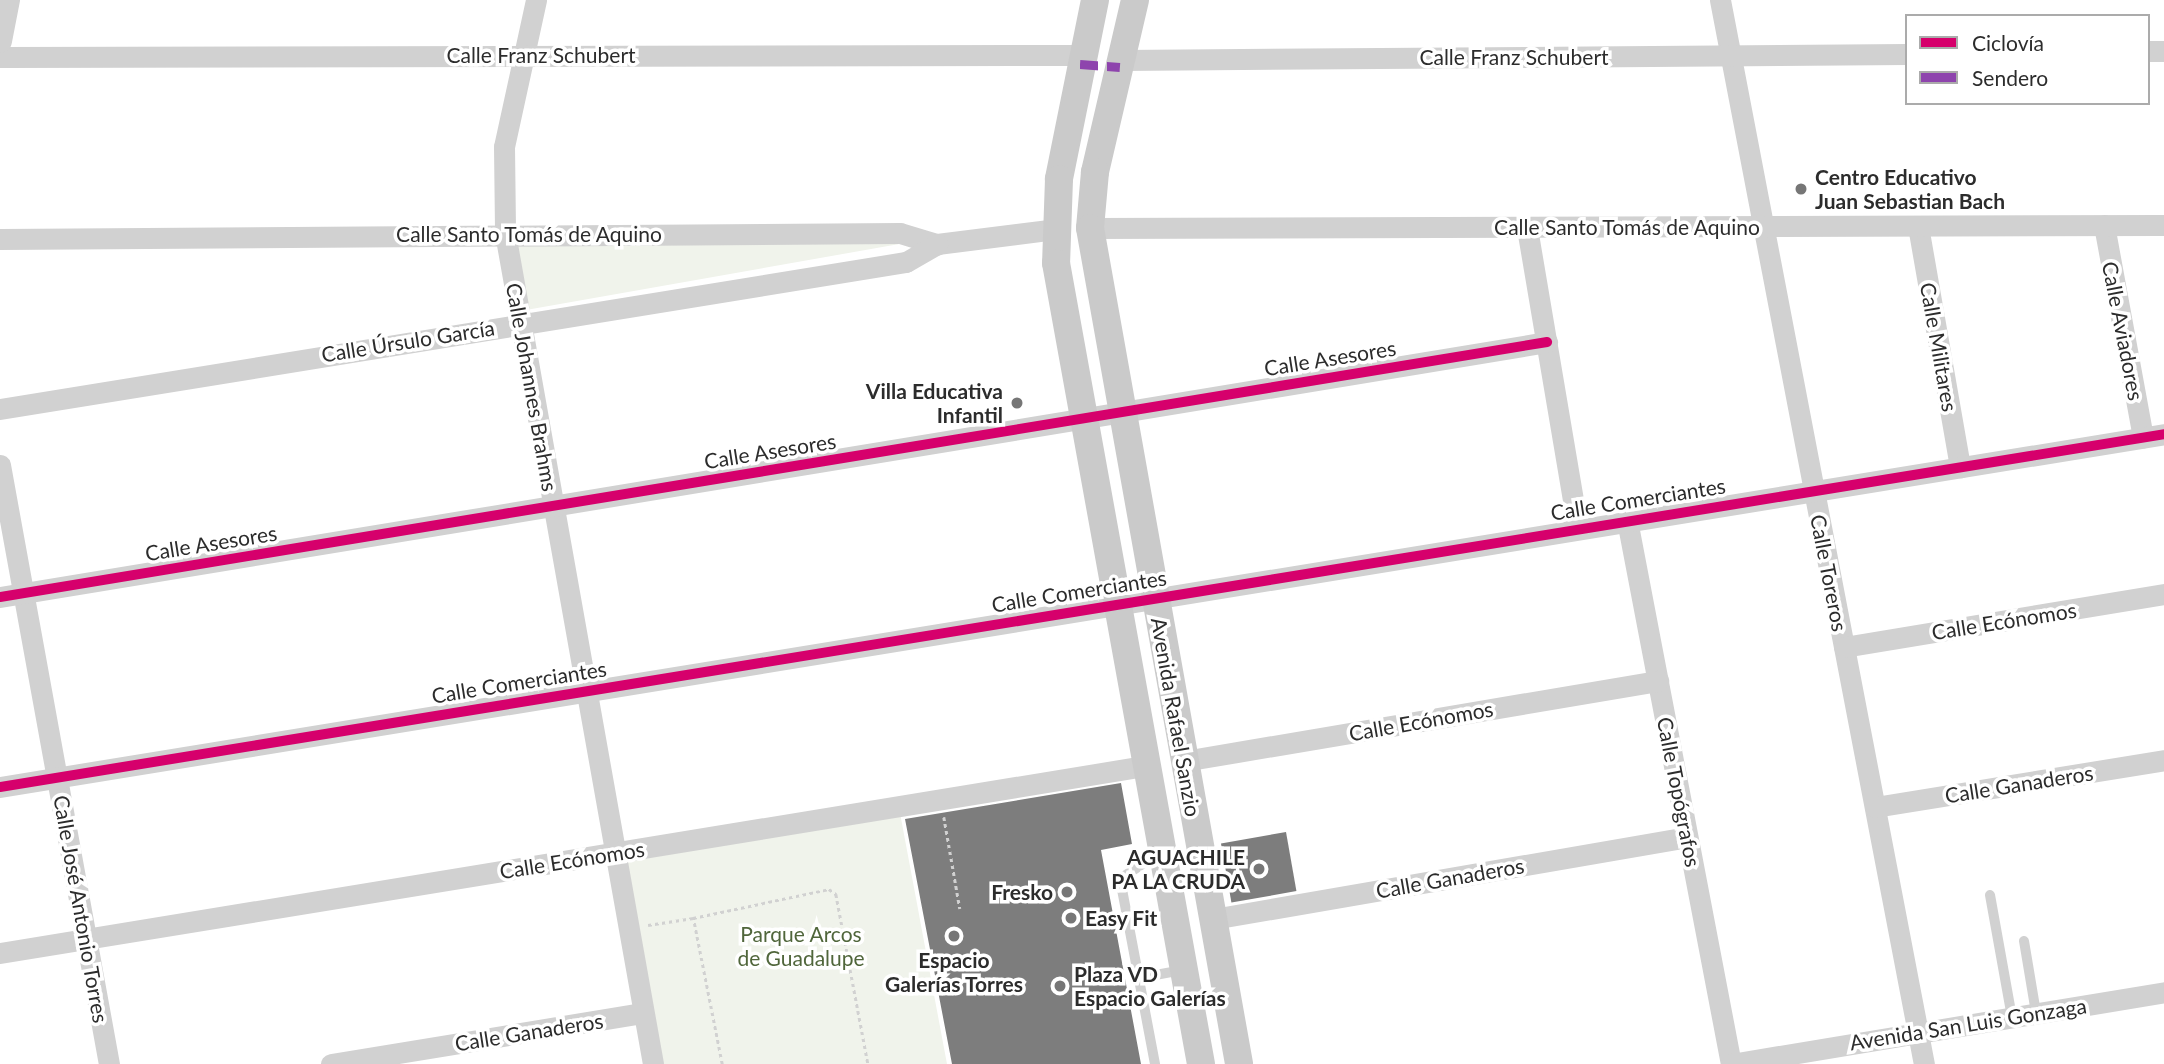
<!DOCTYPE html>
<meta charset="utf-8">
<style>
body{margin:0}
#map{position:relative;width:2164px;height:1064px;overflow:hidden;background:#fff;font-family:Lato,sans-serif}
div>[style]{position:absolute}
.green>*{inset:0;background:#f0f3eb}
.building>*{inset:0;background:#7d7d7d;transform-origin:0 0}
.path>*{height:2.5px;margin-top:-1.25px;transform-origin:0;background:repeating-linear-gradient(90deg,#d1d1d1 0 3.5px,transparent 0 7px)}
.service>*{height:10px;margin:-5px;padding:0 5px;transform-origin:5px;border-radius:5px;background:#d1d1d1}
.minor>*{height:21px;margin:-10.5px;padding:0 10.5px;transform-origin:10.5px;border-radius:10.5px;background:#d1d1d1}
.tertiary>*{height:24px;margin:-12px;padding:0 12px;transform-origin:12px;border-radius:12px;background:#d1d1d1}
.secondary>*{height:28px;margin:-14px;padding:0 14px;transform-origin:14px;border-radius:14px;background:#cacaca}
.quiet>*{height:9px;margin-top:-4.5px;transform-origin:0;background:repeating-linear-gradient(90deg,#8e44ad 0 18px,transparent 0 27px)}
.cycleway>*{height:10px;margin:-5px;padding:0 5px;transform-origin:5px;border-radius:5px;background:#d6006c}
.dots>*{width:19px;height:19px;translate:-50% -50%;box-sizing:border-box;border:4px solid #fff;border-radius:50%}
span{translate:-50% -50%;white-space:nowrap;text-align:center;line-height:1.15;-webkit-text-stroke:7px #fff;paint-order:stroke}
.street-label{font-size:21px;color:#2c2c2c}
.poi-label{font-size:21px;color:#2c2c2c;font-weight:700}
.left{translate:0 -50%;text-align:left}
.right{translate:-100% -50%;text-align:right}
.park-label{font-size:21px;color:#50663b}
.legend{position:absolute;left:1905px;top:14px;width:245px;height:91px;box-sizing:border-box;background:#fff;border:2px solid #ababab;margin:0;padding:9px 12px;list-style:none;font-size:21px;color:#2c2c2c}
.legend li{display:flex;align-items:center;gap:14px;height:35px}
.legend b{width:35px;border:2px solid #ababab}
</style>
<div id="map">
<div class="green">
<i style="clip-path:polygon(513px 242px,905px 243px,526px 310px)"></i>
<i style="clip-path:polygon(900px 813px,947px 1064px,659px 1064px,620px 856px)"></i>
</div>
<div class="building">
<i style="clip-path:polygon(1121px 783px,1132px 844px,1101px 850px,1141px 1064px,952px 1064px,905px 819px)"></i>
<i style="left:1286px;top:832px;width:60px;height:66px;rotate:80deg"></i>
</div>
<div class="path">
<i style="left:944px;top:817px;width:93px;rotate:80.1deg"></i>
<i style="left:648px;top:925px;width:46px;rotate:-8.8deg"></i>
<i style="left:722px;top:1064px;width:149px;rotate:-101.2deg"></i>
<i style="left:693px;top:918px;width:139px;rotate:-12deg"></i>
<i style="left:829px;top:889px;width:9px;rotate:36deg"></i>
<i style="left:836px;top:894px;width:173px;rotate:79.3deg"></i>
</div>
<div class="service">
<i style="left:1990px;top:895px;width:124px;rotate:79.8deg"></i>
<i style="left:2024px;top:941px;width:73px;rotate:80.5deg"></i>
<i style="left:1139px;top:978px;width:45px;rotate:-10.3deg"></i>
<i style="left:1155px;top:1064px;width:188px;rotate:-100.7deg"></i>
<i style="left:1120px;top:879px;width:47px;rotate:-33.7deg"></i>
</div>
<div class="minor">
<i style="left:536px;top:0;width:150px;rotate:102.3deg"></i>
<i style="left:504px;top:147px;width:86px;rotate:89.3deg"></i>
<i style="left:505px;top:233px;width:844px;rotate:79.9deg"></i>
<i style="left:1720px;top:0;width:1083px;rotate:79.15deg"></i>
<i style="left:2148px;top:51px;width:16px"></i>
<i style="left:0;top:57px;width:1082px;rotate:-0.11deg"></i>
<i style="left:1122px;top:60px;width:785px;rotate:-0.44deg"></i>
<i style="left:2104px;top:225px;width:216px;rotate:79.6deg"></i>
<i style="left:1918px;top:226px;width:245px;rotate:80.1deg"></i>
<i style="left:1090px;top:228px;width:1074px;rotate:-0.16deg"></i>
<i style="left:1527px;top:228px;width:304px;rotate:80.4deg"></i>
<i style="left:0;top:239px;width:900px;rotate:-0.38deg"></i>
<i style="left:900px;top:233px;width:39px;rotate:17deg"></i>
<i style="left:937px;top:244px;width:119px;rotate:-7.2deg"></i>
<i style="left:0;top:409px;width:918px;rotate:-9.22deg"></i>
<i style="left:906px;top:262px;width:36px;rotate:-30deg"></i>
<i style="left:0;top:465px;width:609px;rotate:79.69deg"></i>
<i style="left:1627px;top:520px;width:554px;rotate:79.18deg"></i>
<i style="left:0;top:597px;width:1568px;rotate:-9.36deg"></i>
<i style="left:1844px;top:647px;width:324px;rotate:-9.4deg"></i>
<i style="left:1184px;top:761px;width:481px;rotate:-9.6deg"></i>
<i style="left:0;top:787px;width:2193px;rotate:-9.26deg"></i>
<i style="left:1875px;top:807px;width:293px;rotate:-9.2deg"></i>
<i style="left:1213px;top:919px;width:481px;rotate:-9.8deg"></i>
<i style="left:0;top:953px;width:1160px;rotate:-9.28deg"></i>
<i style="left:331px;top:1064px;width:316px;rotate:-9.3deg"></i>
<i style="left:1731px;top:1064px;width:439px;rotate:-9.4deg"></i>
</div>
<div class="tertiary">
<i style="left:0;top:41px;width:42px;rotate:-79deg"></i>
</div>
<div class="secondary">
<i style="left:1095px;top:0;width:183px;rotate:101.4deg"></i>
<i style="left:1059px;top:179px;width:84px;rotate:92deg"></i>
<i style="left:1056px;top:263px;width:814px;rotate:79.74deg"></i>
<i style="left:1135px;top:0;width:177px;rotate:103.1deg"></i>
<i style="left:1095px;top:172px;width:56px;rotate:95.1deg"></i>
<i style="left:1090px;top:228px;width:849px;rotate:79.89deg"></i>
</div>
<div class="quiet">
<i style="left:1080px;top:64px;width:40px;rotate:4.3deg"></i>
</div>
<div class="cycleway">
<i style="left:0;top:597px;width:1568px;rotate:-9.36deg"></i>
<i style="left:0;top:787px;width:2193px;rotate:-9.26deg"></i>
</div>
<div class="dots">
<i style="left:1801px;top:189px;background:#767676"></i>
<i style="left:1017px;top:403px;background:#767676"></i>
<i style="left:1259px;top:869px;background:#767676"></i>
<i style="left:1067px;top:892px;background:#767676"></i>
<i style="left:1071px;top:918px;background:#767676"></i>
<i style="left:954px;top:936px;background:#767676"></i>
<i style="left:1060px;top:986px;background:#767676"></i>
</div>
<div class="street-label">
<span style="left:541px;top:55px">Calle Franz Schubert</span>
<span style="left:1514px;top:57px">Calle Franz Schubert</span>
<span style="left:1627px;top:227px">Calle Santo Tomás de Aquino</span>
<span style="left:529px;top:234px">Calle Santo Tomás de Aquino</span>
<span style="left:2123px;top:331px;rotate:79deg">Calle Aviadores</span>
<span style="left:408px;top:341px;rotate:-9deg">Calle Úrsulo García</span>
<span style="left:1939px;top:347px;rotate:80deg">Calle Militares</span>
<span style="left:1330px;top:358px;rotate:-9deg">Calle Asesores</span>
<span style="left:532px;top:387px;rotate:80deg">Calle Johannes Brahms</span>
<span style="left:770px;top:451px;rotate:-9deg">Calle Asesores</span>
<span style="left:1638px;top:499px;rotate:-9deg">Calle Comerciantes</span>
<span style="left:211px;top:543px;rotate:-9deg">Calle Asesores</span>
<span style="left:1829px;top:573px;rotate:79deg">Calle Toreros</span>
<span style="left:1079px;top:591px;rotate:-9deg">Calle Comerciantes</span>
<span style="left:2004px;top:621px;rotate:-9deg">Calle Ecónomos</span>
<span style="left:519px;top:682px;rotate:-9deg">Calle Comerciantes</span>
<span style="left:1176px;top:717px;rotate:80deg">Avenida Rafael Sanzio</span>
<span style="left:1421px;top:721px;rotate:-10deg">Calle Ecónomos</span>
<span style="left:2019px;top:784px;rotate:-9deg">Calle Ganaderos</span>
<span style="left:1679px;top:792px;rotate:79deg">Calle Topógrafos</span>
<span style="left:572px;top:860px;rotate:-9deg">Calle Ecónomos</span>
<span style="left:1450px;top:878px;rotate:-10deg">Calle Ganaderos</span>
<span style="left:81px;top:909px;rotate:80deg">Calle José Antonio Torres</span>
<span style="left:1968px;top:1024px;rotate:-9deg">Avenida San Luis Gonzaga</span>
<span style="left:529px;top:1032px;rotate:-9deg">Calle Ganaderos</span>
</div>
<div class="poi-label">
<span class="left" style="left:1815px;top:189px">Centro Educativo<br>Juan Sebastian Bach</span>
<span class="right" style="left:1003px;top:403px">Villa Educativa<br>Infantil</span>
<span class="right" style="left:1245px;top:869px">AGUACHILE<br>PA LA CRUDA</span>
<span class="right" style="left:1053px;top:892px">Fresko</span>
<span class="left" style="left:1085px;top:918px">Easy Fit</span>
<span style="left:954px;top:972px">Espacio<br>Galerías Torres</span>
<span class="left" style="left:1074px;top:986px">Plaza VD<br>Espacio Galerías</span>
</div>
<div class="park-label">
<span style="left:801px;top:946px">Parque Arcos<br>de Guadalupe</span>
</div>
<ul class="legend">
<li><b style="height:9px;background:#d6006c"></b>Ciclovía</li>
<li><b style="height:9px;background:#8e44ad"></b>Sendero</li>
</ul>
</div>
